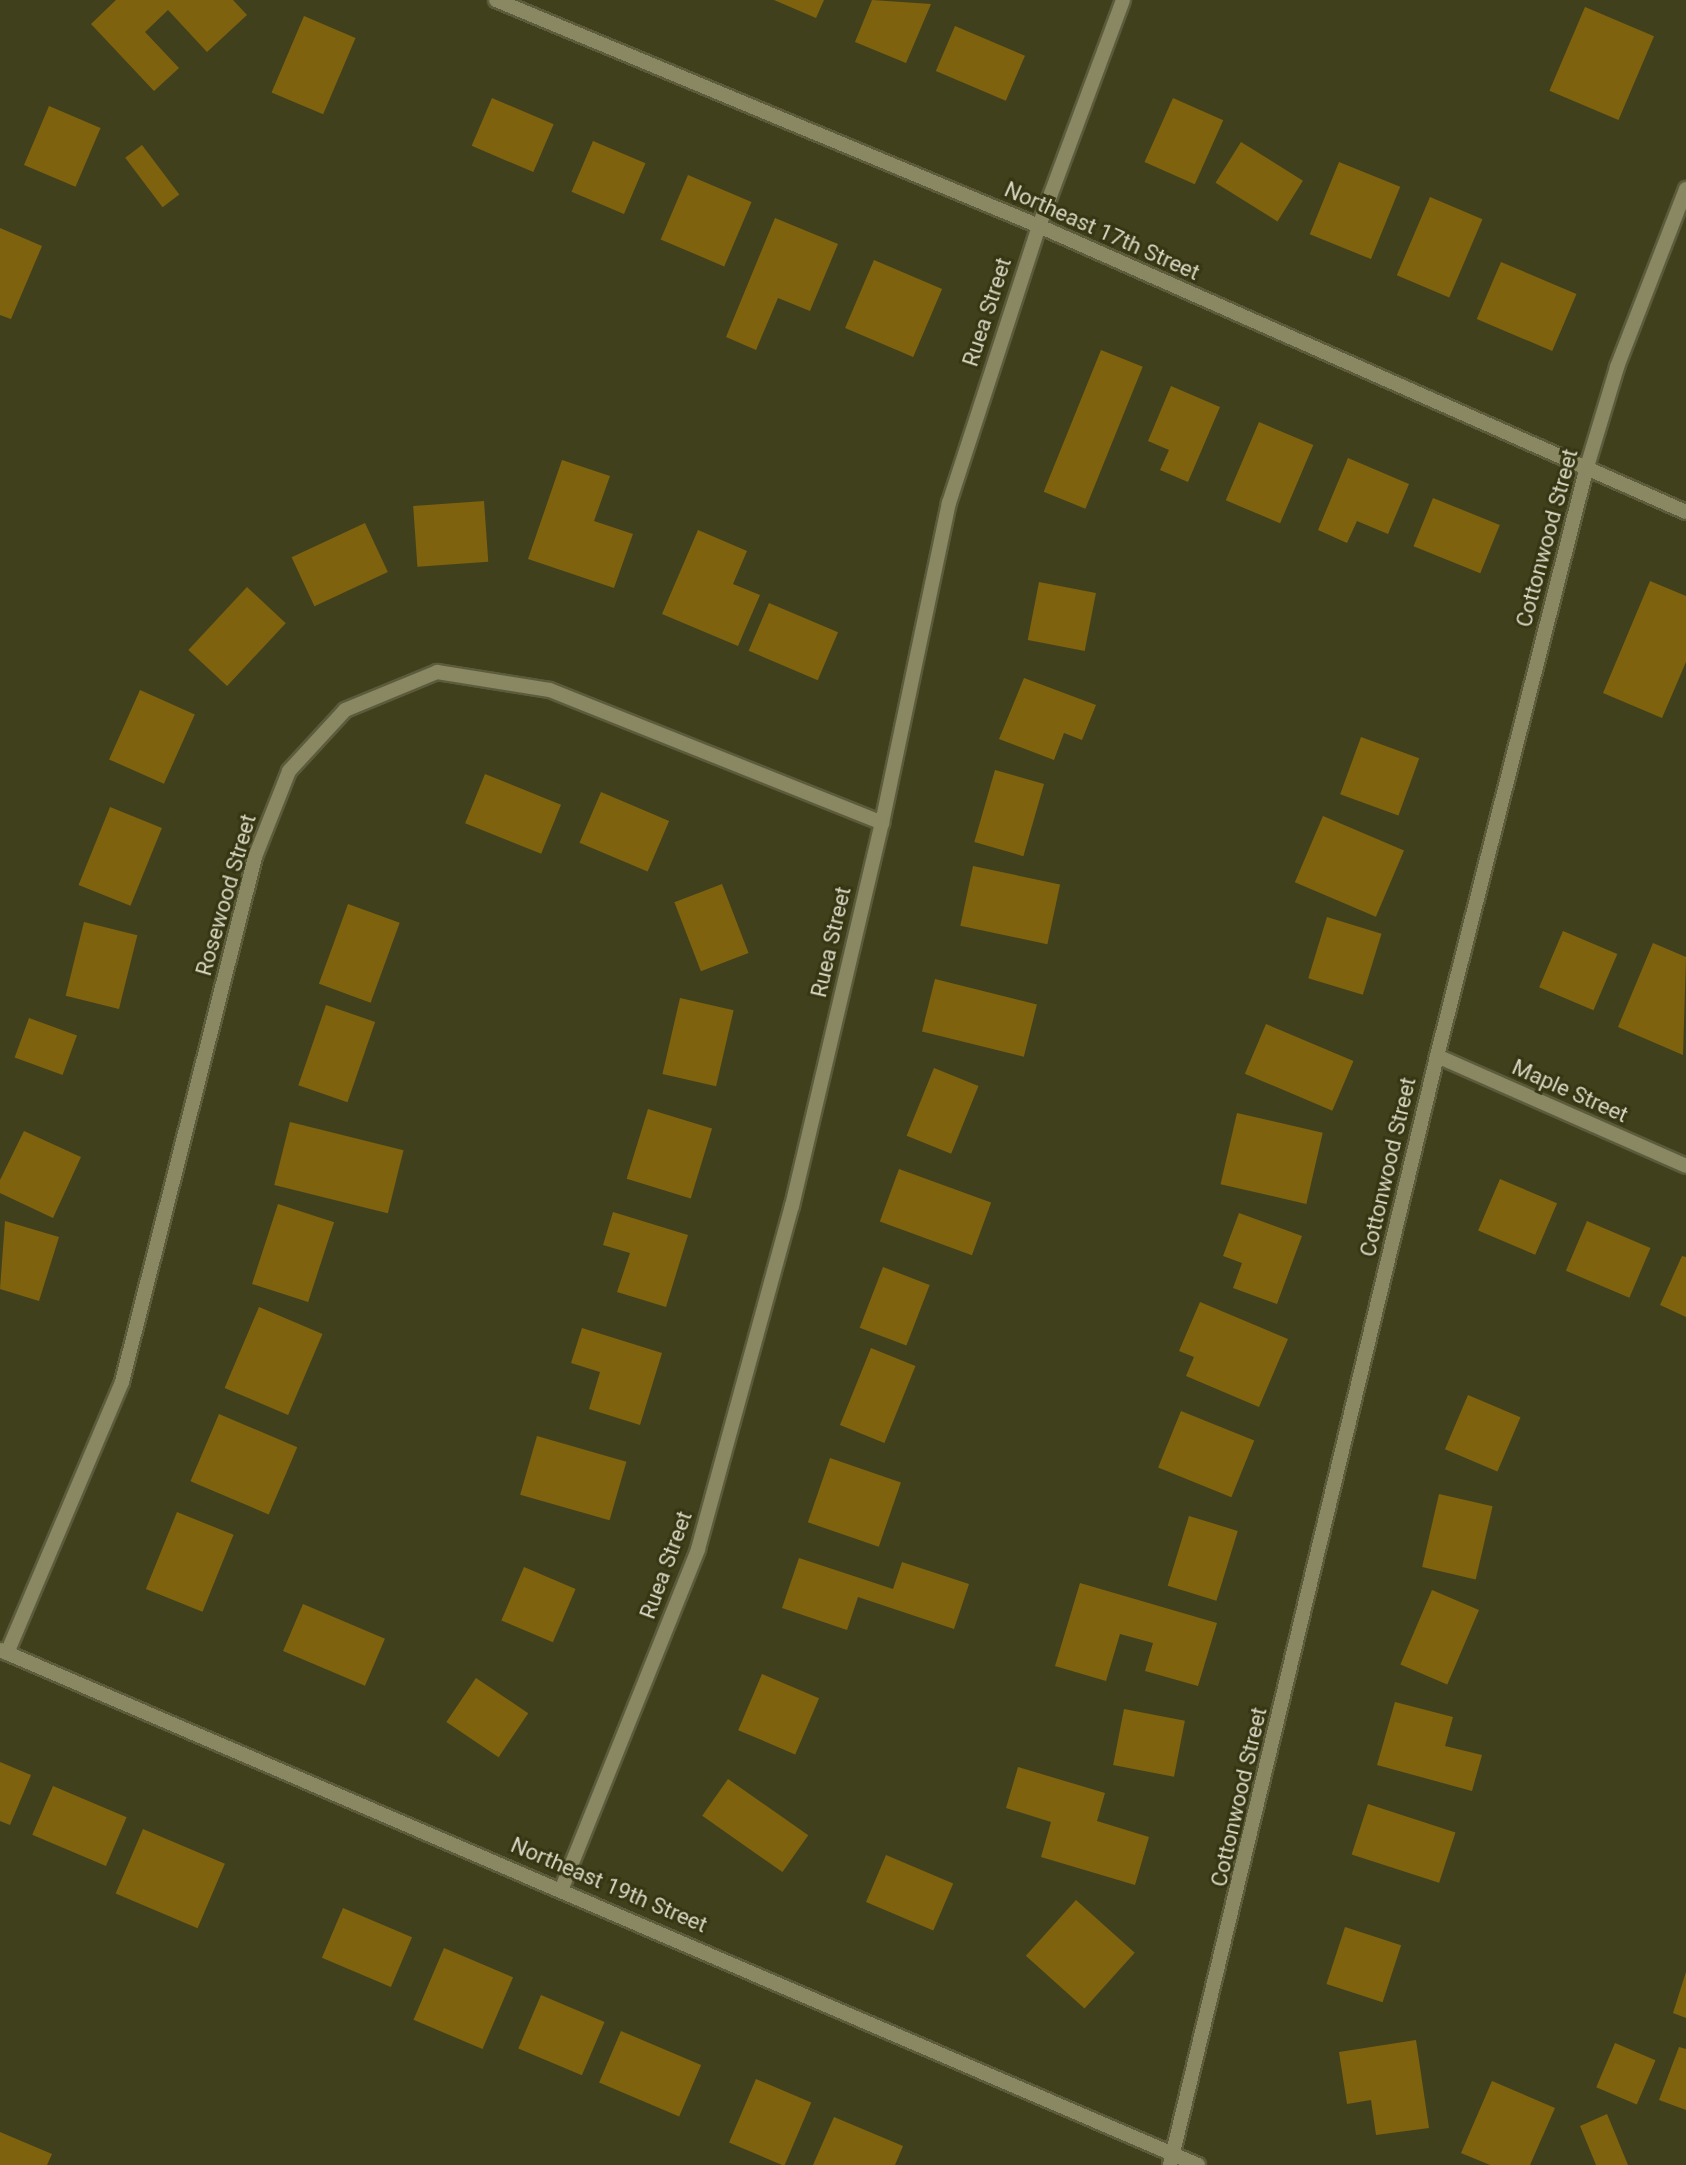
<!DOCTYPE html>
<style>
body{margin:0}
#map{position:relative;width:1686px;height:2165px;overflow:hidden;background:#41401d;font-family:Roboto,sans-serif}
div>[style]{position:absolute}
.building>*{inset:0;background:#7f620e;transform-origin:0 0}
.roads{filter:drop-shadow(2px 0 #5c5c3d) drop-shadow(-2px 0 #5c5c3d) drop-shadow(0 2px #5c5c3d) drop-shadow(0 -2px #5c5c3d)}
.minor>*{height:14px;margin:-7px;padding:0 7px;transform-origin:7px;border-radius:7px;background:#898863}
span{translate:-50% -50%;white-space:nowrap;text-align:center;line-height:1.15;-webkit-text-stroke:6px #373613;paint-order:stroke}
.street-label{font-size:22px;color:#d6d6c3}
</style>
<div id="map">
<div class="building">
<i style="clip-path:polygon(116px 0,233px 0,247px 15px,207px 52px,168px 10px,145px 32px,179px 68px,154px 91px,91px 24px)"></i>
<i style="clip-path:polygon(774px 0,824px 0,816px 18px)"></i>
<i style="clip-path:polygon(872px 0,931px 4px,906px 63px,855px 42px)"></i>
<i style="left:1585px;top:7px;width:75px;height:91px;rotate:23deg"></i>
<i style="left:304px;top:16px;width:56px;height:83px;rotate:23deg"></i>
<i style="left:955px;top:26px;width:76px;height:49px;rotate:23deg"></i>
<i style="left:492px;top:98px;width:67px;height:52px;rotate:23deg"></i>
<i style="left:1173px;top:98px;width:55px;height:70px;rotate:24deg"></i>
<i style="left:49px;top:106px;width:56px;height:64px;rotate:23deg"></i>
<i style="left:593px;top:141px;width:57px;height:55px;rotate:23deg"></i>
<i style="left:1241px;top:142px;width:73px;height:48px;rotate:32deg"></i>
<i style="left:142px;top:145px;width:62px;height:21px;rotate:53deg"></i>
<i style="left:1339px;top:162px;width:66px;height:78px;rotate:22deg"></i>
<i style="left:688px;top:175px;width:69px;height:70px;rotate:23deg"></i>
<i style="left:1430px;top:197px;width:57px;height:85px;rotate:23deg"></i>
<i style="clip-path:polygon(775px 218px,838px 244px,810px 311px,778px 298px,756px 350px,726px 337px)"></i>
<i style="clip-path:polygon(0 228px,42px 246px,11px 319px,0 315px)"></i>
<i style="left:874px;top:260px;width:74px;height:74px;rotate:23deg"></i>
<i style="left:1501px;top:262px;width:82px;height:62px;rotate:23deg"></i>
<i style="left:1101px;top:350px;width:45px;height:153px;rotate:22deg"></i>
<i style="clip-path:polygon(1171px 386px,1220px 407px,1188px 482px,1160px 470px,1169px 450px,1148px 441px)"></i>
<i style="left:1259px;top:422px;width:59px;height:85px;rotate:23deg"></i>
<i style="clip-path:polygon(1348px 458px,1409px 484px,1388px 534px,1357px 521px,1347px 543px,1318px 530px)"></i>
<i style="clip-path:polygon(562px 460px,610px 476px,594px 521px,633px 534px,614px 588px,528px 559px)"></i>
<i style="left:1433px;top:498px;width:72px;height:52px;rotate:22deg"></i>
<i style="left:484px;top:501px;width:61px;height:71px;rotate:86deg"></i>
<i style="left:365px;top:523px;width:54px;height:81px;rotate:65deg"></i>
<i style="clip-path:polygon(698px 530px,747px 551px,733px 584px,760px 595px,738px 646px,662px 614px)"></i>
<i style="clip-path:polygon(1650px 581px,1686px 596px,1686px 662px,1662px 718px,1603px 693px)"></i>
<i style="left:1039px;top:582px;width:58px;height:59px;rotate:11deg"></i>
<i style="left:247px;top:587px;width:53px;height:86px;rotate:43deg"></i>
<i style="left:769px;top:603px;width:75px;height:52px;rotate:23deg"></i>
<i style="clip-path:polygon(1024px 678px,1096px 705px,1082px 740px,1064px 733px,1054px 760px,999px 739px)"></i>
<i style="left:140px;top:690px;width:60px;height:76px;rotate:24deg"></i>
<i style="left:1361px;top:737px;width:62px;height:61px;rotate:20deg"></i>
<i style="left:995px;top:770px;width:51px;height:75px;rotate:16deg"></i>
<i style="left:485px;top:774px;width:82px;height:53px;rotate:22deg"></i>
<i style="left:601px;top:792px;width:74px;height:55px;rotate:23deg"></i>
<i style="left:110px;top:807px;width:56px;height:84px;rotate:22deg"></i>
<i style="left:1323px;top:816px;width:88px;height:72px;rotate:23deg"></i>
<i style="left:973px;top:866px;width:89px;height:61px;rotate:12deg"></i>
<i style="left:722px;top:884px;width:74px;height:51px;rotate:69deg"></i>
<i style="left:348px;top:904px;width:55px;height:85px;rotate:20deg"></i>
<i style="left:1327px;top:917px;width:57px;height:64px;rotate:17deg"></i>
<i style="left:84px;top:922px;width:55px;height:76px;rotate:14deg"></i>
<i style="left:1563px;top:931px;width:59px;height:61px;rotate:23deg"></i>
<i style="clip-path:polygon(1653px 943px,1686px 957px,1683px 1055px,1618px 1027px)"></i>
<i style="left:935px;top:979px;width:105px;height:54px;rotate:14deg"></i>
<i style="left:680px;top:998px;width:55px;height:78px;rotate:13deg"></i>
<i style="left:326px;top:1005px;width:52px;height:85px;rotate:19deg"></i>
<i style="left:29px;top:1018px;width:51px;height:42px;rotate:20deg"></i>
<i style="left:1266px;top:1024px;width:95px;height:54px;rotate:23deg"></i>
<i style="left:934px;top:1068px;width:48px;height:73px;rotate:22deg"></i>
<i style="left:648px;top:1109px;width:67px;height:73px;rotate:17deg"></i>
<i style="left:1237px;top:1113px;width:88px;height:73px;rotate:13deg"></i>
<i style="left:290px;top:1122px;width:117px;height:65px;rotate:14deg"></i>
<i style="clip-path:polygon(24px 1131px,81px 1157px,53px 1218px,0 1193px,0 1180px)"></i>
<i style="left:899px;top:1169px;width:98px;height:56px;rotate:20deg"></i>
<i style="left:1500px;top:1179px;width:62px;height:56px;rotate:23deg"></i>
<i style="left:278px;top:1204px;width:59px;height:84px;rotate:18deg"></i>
<i style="clip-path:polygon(613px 1212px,688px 1235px,666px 1307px,617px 1292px,630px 1253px,603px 1245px)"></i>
<i style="clip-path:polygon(1239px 1213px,1302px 1236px,1277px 1304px,1233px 1288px,1242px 1263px,1223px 1256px)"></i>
<i style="clip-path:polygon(5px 1221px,59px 1237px,39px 1301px,0 1289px)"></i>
<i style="left:1587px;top:1221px;width:69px;height:54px;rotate:23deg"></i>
<i style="clip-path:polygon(1682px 1256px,1686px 1257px,1686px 1317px,1660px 1305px)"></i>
<i style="left:883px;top:1267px;width:50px;height:65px;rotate:21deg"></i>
<i style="clip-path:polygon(1200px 1302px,1288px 1339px,1259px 1407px,1186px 1376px,1194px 1357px,1179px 1351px)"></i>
<i style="left:259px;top:1307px;width:69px;height:88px;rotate:23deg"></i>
<i style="clip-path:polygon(582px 1328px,662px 1353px,640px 1425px,589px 1409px,600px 1372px,571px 1363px)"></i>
<i style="left:871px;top:1348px;width:48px;height:83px;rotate:22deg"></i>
<i style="left:1468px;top:1395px;width:57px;height:59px;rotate:23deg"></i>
<i style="left:1181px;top:1411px;width:79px;height:61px;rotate:22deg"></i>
<i style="left:219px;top:1414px;width:85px;height:73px;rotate:23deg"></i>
<i style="left:537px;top:1436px;width:93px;height:61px;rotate:16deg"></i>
<i style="left:830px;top:1458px;width:75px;height:68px;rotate:19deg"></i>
<i style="left:1439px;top:1494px;width:55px;height:75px;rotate:13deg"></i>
<i style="left:177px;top:1512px;width:61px;height:83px;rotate:22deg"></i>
<i style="left:1189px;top:1516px;width:51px;height:73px;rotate:17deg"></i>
<i style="clip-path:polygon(799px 1558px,893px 1589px,902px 1562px,969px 1584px,954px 1629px,858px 1597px,847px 1630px,782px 1608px)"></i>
<i style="left:524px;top:1567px;width:56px;height:58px;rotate:23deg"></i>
<i style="clip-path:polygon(1080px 1583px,1217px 1623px,1198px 1686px,1145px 1671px,1153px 1643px,1120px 1634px,1106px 1681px,1055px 1666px)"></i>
<i style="left:1432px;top:1590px;width:51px;height:81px;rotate:23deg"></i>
<i style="left:303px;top:1604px;width:89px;height:51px;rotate:23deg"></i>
<i style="left:762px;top:1674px;width:62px;height:61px;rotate:23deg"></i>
<i style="left:476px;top:1678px;width:63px;height:53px;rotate:34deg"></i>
<i style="clip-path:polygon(1395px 1702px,1453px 1717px,1445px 1746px,1482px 1755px,1472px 1791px,1377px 1765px)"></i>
<i style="left:1124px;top:1709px;width:62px;height:57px;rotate:11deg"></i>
<i style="clip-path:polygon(0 1762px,31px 1775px,10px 1825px,0 1821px)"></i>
<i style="clip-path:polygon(1018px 1767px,1105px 1793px,1097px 1821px,1149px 1837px,1135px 1885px,1041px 1857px,1051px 1822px,1006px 1808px)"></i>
<i style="left:728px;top:1779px;width:98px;height:45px;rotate:35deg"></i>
<i style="left:53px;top:1786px;width:80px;height:53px;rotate:23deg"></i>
<i style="left:1368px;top:1804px;width:92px;height:53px;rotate:18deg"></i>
<i style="left:143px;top:1829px;width:89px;height:70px;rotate:23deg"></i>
<i style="left:886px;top:1855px;width:73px;height:51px;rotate:23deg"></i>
<i style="left:1076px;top:1900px;width:79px;height:75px;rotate:42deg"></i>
<i style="left:343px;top:1908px;width:75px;height:54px;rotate:23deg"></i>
<i style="left:1345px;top:1927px;width:59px;height:60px;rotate:18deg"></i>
<i style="left:444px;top:1948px;width:75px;height:78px;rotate:23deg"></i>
<i style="clip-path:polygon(1686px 1972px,1686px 2018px,1673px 2013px)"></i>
<i style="left:541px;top:1995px;width:69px;height:58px;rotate:23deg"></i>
<i style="left:621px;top:2031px;width:87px;height:56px;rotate:23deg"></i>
<i style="clip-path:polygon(1416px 2040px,1429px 2128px,1376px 2135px,1371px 2100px,1347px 2104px,1339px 2052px)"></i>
<i style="left:1615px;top:2043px;width:44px;height:48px;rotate:23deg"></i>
<i style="clip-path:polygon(1679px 2047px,1686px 2049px,1686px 2110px,1659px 2100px)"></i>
<i style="left:756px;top:2079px;width:60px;height:69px;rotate:23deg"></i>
<i style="clip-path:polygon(1492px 2081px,1555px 2108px,1530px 2165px,1490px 2165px,1461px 2153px)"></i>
<i style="clip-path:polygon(1607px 2114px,1628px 2165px,1596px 2165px,1580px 2126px)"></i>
<i style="clip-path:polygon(834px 2117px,903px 2146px,895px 2165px,813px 2165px)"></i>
<i style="clip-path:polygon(0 2132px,52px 2154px,47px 2165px,0 2165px)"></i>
</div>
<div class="roads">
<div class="minor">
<i style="left:496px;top:0;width:588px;rotate:22.6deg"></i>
<i style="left:1039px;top:226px;width:707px;rotate:23.85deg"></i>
<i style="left:1437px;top:1056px;width:272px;rotate:23.8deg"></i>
<i style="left:0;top:1650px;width:1304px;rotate:23.26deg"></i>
<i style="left:7px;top:1653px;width:294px;rotate:-67deg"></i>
<i style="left:122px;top:1382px;width:542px;rotate:-75.78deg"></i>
<i style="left:255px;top:857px;width:92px;rotate:-68.4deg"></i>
<i style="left:289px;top:771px;width:83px;rotate:-47.4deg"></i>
<i style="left:345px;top:710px;width:100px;rotate:-22.4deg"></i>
<i style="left:437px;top:672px;width:114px;rotate:9.1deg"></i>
<i style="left:550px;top:690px;width:358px;rotate:21.8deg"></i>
<i style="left:562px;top:1888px;width:365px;rotate:-68.1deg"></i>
<i style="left:698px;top:1549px;width:356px;rotate:-74.7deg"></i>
<i style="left:792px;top:1206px;width:393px;rotate:-76.8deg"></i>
<i style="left:882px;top:823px;width:327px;rotate:-78.2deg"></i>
<i style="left:949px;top:503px;width:291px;rotate:-72deg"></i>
<i style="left:1039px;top:226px;width:241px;rotate:-69.6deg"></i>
<i style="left:1170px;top:2165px;width:1141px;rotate:-76.46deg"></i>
<i style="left:1437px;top:1056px;width:605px;rotate:-75.73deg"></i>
<i style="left:1586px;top:470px;width:108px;rotate:-73.2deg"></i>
<i style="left:1617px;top:367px;width:191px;rotate:-68.8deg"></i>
</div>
</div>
<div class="street-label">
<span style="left:1102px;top:231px;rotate:24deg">Northeast 17th Street</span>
<span style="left:987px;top:312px;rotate:-72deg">Ruea Street</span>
<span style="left:1547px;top:538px;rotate:-75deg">Cottonwood Street</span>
<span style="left:226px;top:895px;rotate:-74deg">Rosewood Street</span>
<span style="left:831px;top:942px;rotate:-77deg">Ruea Street</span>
<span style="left:1570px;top:1091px;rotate:24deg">Maple Street</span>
<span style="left:1388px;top:1167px;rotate:-77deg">Cottonwood Street</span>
<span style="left:666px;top:1565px;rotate:-70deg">Ruea Street</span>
<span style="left:1239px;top:1797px;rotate:-77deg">Cottonwood Street</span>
<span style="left:609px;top:1885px;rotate:23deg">Northeast 19th Street</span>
</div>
</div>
